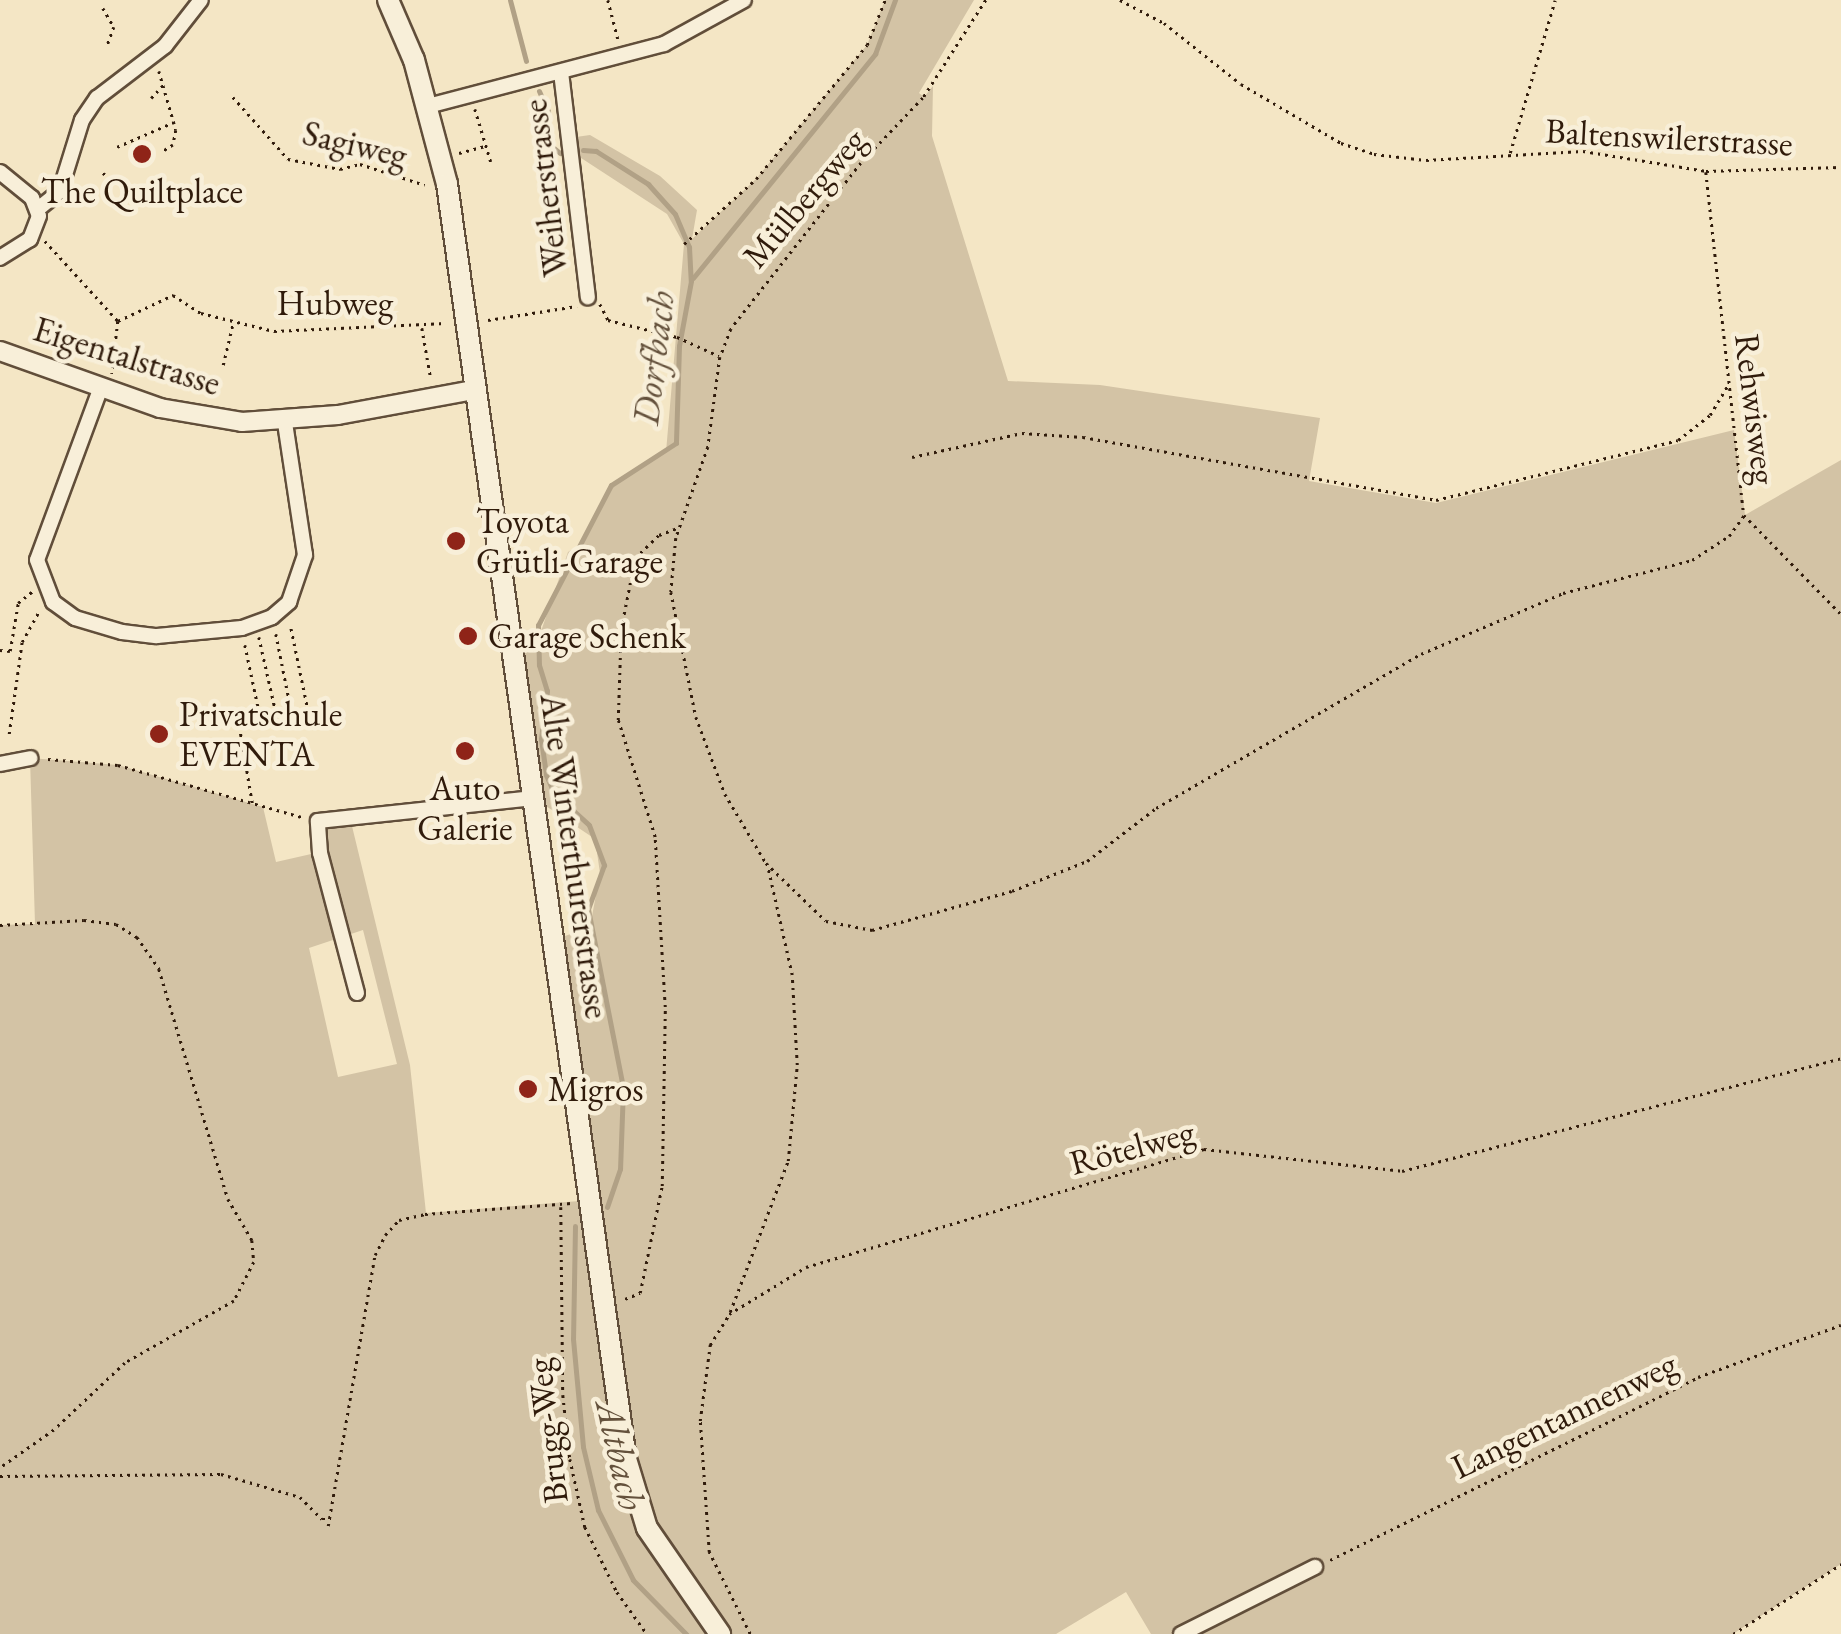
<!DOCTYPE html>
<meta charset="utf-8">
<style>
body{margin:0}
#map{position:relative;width:1841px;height:1634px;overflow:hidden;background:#f4e6c5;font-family:"EB Garamond",serif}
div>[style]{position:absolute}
.green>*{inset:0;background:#d3c3a5}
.stream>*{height:5px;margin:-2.5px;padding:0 2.5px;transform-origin:2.5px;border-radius:2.5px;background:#b1a186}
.path>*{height:2.5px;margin-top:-1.25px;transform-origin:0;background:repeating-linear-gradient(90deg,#301b0b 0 2.5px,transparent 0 7.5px)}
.roads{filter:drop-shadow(2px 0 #614e3a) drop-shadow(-2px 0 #614e3a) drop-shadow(0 2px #614e3a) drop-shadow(0 -2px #614e3a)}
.minor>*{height:14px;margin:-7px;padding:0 7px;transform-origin:7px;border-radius:7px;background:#f8efd9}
.tertiary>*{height:18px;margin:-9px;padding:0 9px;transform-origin:9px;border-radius:9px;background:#f8efd9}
.secondary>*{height:20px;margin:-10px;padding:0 10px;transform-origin:10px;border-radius:10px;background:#f8efd9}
.dots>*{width:28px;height:28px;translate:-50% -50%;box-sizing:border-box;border:5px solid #f8efd9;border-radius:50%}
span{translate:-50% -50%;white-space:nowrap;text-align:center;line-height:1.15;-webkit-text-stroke:9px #f8efd9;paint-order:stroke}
.street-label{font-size:35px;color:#301b0b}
.poi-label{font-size:35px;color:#301b0b}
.left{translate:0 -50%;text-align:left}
.water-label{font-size:38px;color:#64513c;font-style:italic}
</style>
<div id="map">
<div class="green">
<i style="clip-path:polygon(evenodd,885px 0,974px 0,919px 93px,924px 97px,933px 86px,932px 136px,1008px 381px,1100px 385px,1320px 418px,1309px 481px,1436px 503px,1734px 430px,1745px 515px,1841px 460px,1841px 1564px,1733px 1634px,1151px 1634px,1126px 1592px,1056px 1634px,0 1634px,0 925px,35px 924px,30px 758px,118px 765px,263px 807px,276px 862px,320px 852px,318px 821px,351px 822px,410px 1065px,426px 1213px,593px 1200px,554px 940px,590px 927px,600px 873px,595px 839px,534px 798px,513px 658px,535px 649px,568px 552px,582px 543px,611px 485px,666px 452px,684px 244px,667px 214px,578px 156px,576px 137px,590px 135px,660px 176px,697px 210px,692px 239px,756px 179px,867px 45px,885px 0,363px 930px,397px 1064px,338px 1077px,309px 948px,363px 930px)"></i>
</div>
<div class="stream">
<i style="left:510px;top:0;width:63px;rotate:75.3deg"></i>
<i style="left:539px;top:91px;width:22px;rotate:66deg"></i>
<i style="left:548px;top:111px;width:34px;rotate:87deg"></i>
<i style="left:550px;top:145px;width:13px;rotate:39deg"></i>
<i style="left:583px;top:150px;width:13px;rotate:4deg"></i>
<i style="left:596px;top:151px;width:62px;rotate:32.4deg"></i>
<i style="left:648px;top:184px;width:40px;rotate:48deg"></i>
<i style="left:675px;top:214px;width:36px;rotate:67deg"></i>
<i style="left:689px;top:247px;width:34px;rotate:87deg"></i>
<i style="left:691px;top:281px;width:66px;rotate:100.5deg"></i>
<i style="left:679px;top:346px;width:97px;rotate:91.8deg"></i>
<i style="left:676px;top:443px;width:77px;rotate:147.1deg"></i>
<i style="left:611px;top:485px;width:158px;rotate:117.5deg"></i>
<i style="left:538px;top:625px;width:40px;rotate:88.6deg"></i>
<i style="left:539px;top:665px;width:27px;rotate:73deg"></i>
<i style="left:547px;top:691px;width:48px;rotate:97.1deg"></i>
<i style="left:541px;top:739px;width:36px;rotate:82deg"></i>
<i style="left:546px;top:775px;width:20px;rotate:66deg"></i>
<i style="left:554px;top:793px;width:47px;rotate:42.4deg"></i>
<i style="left:589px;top:825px;width:43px;rotate:69.4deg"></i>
<i style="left:604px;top:865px;width:47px;rotate:110deg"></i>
<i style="left:588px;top:909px;width:182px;rotate:78.9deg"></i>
<i style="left:623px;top:1088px;width:81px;rotate:92.1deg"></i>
<i style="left:620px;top:1169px;width:40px;rotate:108.9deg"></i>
<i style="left:693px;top:278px;width:289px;rotate:-50.9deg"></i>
<i style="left:875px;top:54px;width:58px;rotate:-69.7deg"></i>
<i style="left:575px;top:1226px;width:113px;rotate:91deg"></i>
<i style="left:573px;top:1339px;width:108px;rotate:84.7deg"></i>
<i style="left:583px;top:1447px;width:65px;rotate:76.6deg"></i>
<i style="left:598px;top:1510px;width:78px;rotate:63.4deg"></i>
<i style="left:633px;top:1580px;width:76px;rotate:45.5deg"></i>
</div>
<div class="path">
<i style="left:608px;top:0;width:40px;rotate:75.6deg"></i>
<i style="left:986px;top:0;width:117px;rotate:122.7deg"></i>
<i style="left:923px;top:98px;width:90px;rotate:133.6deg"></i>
<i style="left:861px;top:163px;width:211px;rotate:128.1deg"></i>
<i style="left:731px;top:329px;width:30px;rotate:111deg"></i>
<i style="left:720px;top:357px;width:91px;rotate:97.6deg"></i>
<i style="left:708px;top:447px;width:96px;rotate:109.4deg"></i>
<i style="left:676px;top:538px;width:54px;rotate:95.3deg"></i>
<i style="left:671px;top:592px;width:127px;rotate:78.7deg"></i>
<i style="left:696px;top:717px;width:82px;rotate:69.4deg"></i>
<i style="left:725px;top:794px;width:80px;rotate:59.3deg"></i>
<i style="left:766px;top:863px;width:83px;rotate:44deg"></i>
<i style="left:826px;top:921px;width:47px;rotate:11.1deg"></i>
<i style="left:872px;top:930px;width:145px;rotate:-15.6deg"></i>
<i style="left:1012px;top:891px;width:81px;rotate:-21.8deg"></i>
<i style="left:1087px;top:861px;width:87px;rotate:-37.5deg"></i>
<i style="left:1156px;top:808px;width:306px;rotate:-30.2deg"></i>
<i style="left:1421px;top:654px;width:155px;rotate:-23.2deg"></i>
<i style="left:1563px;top:593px;width:133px;rotate:-14.3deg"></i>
<i style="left:1692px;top:560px;width:44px;rotate:-33deg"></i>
<i style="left:1729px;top:536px;width:26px;rotate:-54deg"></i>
<i style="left:1120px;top:0;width:50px;rotate:27.6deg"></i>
<i style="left:1164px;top:23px;width:98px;rotate:38.4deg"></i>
<i style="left:1241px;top:84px;width:116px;rotate:30.5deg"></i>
<i style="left:1341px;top:143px;width:35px;rotate:18deg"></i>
<i style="left:1374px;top:154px;width:52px;rotate:6.6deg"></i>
<i style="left:1426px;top:160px;width:157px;rotate:-3.3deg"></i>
<i style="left:1583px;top:151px;width:125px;rotate:9.2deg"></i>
<i style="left:1706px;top:171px;width:135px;rotate:-1.7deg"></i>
<i style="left:103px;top:8px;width:22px;rotate:60deg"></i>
<i style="left:114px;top:27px;width:20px;rotate:110deg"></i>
<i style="left:159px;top:71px;width:61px;rotate:73.9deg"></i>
<i style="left:176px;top:130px;width:15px;rotate:101deg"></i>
<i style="left:173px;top:145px;width:13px;rotate:148deg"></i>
<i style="left:233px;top:97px;width:83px;rotate:48.4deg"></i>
<i style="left:288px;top:159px;width:53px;rotate:10.9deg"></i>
<i style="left:340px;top:169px;width:21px;rotate:-14deg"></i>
<i style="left:360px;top:164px;width:68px;rotate:17.9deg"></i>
<i style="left:151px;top:98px;width:18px;rotate:-47deg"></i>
<i style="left:475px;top:109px;width:55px;rotate:73.2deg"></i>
<i style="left:117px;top:147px;width:62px;rotate:-23.7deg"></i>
<i style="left:459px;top:153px;width:27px;rotate:-15deg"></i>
<i style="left:1510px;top:153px;width:159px;rotate:-73.6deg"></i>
<i style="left:1706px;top:172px;width:345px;rotate:83.7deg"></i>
<i style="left:1744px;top:515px;width:139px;rotate:45.6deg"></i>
<i style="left:103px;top:173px;width:32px;rotate:34deg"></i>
<i style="left:130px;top:191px;width:9px;rotate:-41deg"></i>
<i style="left:45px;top:241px;width:108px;rotate:47.6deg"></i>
<i style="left:118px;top:321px;width:53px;rotate:96.5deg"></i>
<i style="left:684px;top:244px;width:97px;rotate:-42.1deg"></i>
<i style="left:756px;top:179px;width:174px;rotate:-50.4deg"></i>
<i style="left:867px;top:45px;width:48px;rotate:-68.2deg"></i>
<i style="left:600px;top:304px;width:18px;rotate:63deg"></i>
<i style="left:608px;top:320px;width:71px;rotate:13.8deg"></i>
<i style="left:677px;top:337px;width:46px;rotate:24.3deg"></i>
<i style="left:488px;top:320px;width:90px;rotate:-8.9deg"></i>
<i style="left:118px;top:321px;width:61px;rotate:-25.3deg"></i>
<i style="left:173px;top:295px;width:33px;rotate:33deg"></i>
<i style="left:201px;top:313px;width:75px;rotate:13.9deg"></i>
<i style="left:274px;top:331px;width:172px;rotate:-2.7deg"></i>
<i style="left:422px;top:328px;width:52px;rotate:80deg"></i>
<i style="left:223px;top:365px;width:43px;rotate:-76.6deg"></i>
<i style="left:912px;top:457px;width:113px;rotate:-12.3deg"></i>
<i style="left:1022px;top:433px;width:61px;rotate:3.8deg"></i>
<i style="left:1083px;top:437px;width:359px;rotate:10.1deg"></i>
<i style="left:1436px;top:500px;width:249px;rotate:-13.9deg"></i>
<i style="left:1678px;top:440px;width:41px;rotate:-38deg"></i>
<i style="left:1710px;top:415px;width:35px;rotate:-59deg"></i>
<i style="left:276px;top:634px;width:82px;rotate:78.7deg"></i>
<i style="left:259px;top:637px;width:82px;rotate:77.3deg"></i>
<i style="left:245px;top:645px;width:77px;rotate:78deg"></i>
<i style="left:0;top:650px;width:10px;rotate:6deg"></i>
<i style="left:10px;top:651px;width:49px;rotate:-80.5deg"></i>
<i style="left:18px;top:603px;width:19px;rotate:-39deg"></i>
<i style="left:9px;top:734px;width:93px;rotate:-82deg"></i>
<i style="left:22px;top:642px;width:35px;rotate:-61deg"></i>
<i style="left:48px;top:759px;width:70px;rotate:4.9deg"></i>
<i style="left:118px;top:765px;width:191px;rotate:15.8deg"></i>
<i style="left:252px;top:803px;width:78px;rotate:-99.6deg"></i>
<i style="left:239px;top:726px;width:70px;rotate:-11.5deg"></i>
<i style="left:308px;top:712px;width:89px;rotate:-101.7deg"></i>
<i style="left:0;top:925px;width:84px;rotate:-3.4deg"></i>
<i style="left:84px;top:920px;width:32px;rotate:7deg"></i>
<i style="left:116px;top:924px;width:25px;rotate:32deg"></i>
<i style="left:137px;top:937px;width:39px;rotate:55deg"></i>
<i style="left:159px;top:969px;width:240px;rotate:73.3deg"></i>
<i style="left:228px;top:1199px;width:48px;rotate:59.7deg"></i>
<i style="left:252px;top:1240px;width:22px;rotate:85deg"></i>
<i style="left:254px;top:1262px;width:44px;rotate:117.1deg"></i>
<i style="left:234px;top:1301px;width:125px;rotate:150.4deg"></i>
<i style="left:125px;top:1363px;width:98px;rotate:136.7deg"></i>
<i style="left:54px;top:1430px;width:66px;rotate:144.9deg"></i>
<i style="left:561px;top:1207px;width:188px;rotate:89.4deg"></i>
<i style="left:563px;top:1395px;width:64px;rotate:83.8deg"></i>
<i style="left:570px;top:1459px;width:70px;rotate:77.6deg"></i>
<i style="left:585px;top:1527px;width:72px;rotate:63.8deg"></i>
<i style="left:617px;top:1592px;width:52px;rotate:54.5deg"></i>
<i style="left:625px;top:1299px;width:16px;rotate:-22deg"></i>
<i style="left:640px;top:1293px;width:109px;rotate:-78.4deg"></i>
<i style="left:662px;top:1186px;width:179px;rotate:-89deg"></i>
<i style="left:665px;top:1007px;width:170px;rotate:-93.4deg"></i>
<i style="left:655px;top:837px;width:123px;rotate:-107.5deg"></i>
<i style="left:618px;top:720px;width:91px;rotate:-88.1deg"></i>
<i style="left:621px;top:629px;width:72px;rotate:-78.8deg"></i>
<i style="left:635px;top:558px;width:33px;rotate:-44deg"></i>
<i style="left:659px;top:535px;width:22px;rotate:-21deg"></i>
<i style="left:730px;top:1312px;width:162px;rotate:-69deg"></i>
<i style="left:788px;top:1161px;width:96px;rotate:-84.6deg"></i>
<i style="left:797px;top:1065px;width:90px;rotate:-93.2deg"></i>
<i style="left:792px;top:975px;width:114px;rotate:-102.7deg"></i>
<i style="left:0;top:1476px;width:221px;rotate:-0.5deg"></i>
<i style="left:221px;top:1474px;width:82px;rotate:16.2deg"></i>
<i style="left:300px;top:1497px;width:31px;rotate:45deg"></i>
<i style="left:322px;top:1519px;width:9px"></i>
<i style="left:328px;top:1526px;width:275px;rotate:-80.2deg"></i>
<i style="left:375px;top:1255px;width:22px;rotate:-63deg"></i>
<i style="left:385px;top:1235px;width:21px;rotate:-47deg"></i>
<i style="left:399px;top:1220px;width:27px;rotate:-13deg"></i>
<i style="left:425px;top:1214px;width:147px;rotate:-4.3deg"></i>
<i style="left:1330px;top:1560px;width:411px;rotate:-26.4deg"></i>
<i style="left:1698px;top:1377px;width:152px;rotate:-20deg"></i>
<i style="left:750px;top:1634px;width:92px;rotate:-116.6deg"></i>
<i style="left:709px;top:1552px;width:131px;rotate:-93.9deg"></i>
<i style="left:700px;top:1421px;width:77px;rotate:-82.5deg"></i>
<i style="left:710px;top:1345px;width:36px;rotate:-58deg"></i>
<i style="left:729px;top:1314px;width:90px;rotate:-31.4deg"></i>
<i style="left:806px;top:1267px;width:415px;rotate:-16.5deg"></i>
<i style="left:1204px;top:1149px;width:199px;rotate:6.3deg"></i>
<i style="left:1402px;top:1171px;width:453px;rotate:-14.4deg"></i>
<i style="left:1733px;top:1634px;width:129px;rotate:-32.9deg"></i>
</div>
<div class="roads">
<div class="minor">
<i style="left:561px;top:72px;width:227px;rotate:83.2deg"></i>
<i style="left:428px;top:106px;width:244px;rotate:-14.7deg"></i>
<i style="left:664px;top:44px;width:91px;rotate:-28.8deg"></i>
<i style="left:0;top:172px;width:41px;rotate:39.1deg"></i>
<i style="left:32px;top:198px;width:19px;rotate:69deg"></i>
<i style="left:39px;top:216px;width:25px;rotate:111deg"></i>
<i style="left:30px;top:239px;width:36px;rotate:148deg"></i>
<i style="left:38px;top:209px;width:28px;rotate:-39deg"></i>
<i style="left:60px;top:191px;width:74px;rotate:-72.8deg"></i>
<i style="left:82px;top:120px;width:27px;rotate:-56deg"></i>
<i style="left:97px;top:98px;width:86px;rotate:-37.4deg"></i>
<i style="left:165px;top:46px;width:58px;rotate:-52deg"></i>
<i style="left:101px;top:387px;width:184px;rotate:110.3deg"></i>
<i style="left:37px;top:560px;width:45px;rotate:69.1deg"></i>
<i style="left:53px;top:602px;width:27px;rotate:36deg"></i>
<i style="left:75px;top:618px;width:49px;rotate:16.6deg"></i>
<i style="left:122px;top:632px;width:35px;rotate:7deg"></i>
<i style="left:157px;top:636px;width:85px;rotate:-5.4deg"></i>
<i style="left:242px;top:628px;width:32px;rotate:-20deg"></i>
<i style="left:272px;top:617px;width:23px;rotate:-41deg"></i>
<i style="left:289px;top:602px;width:50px;rotate:-71.2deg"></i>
<i style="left:305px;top:555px;width:134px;rotate:-98.6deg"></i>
<i style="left:0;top:764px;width:31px;rotate:-11deg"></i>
<i style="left:357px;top:993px;width:145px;rotate:-104.8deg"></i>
<i style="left:320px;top:853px;width:32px;rotate:-94deg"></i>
<i style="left:318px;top:821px;width:217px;rotate:-6.1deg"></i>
<i style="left:1181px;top:1634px;width:150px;rotate:-26.6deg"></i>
</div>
<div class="tertiary">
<i style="left:0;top:351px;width:170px;rotate:19.6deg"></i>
<i style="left:160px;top:408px;width:83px;rotate:9.7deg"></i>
<i style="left:242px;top:422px;width:96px;rotate:-4.2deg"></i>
<i style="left:338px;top:415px;width:137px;rotate:-10.5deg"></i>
</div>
<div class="secondary">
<i style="left:388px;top:0;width:65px;rotate:66.6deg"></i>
<i style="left:414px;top:60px;width:128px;rotate:75.1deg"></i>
<i style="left:447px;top:184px;width:1288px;rotate:82.01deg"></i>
<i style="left:626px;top:1459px;width:72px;rotate:73.1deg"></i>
<i style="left:647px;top:1528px;width:129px;rotate:55.4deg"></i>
</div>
</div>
<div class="dots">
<i style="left:142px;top:154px;background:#8f2418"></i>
<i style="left:456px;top:541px;background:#8f2418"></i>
<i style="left:468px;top:636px;background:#8f2418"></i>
<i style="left:159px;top:734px;background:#8f2418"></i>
<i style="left:465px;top:751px;background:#8f2418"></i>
<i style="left:528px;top:1089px;background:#8f2418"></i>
</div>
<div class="street-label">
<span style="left:1669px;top:137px;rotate:3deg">Baltenswilerstrasse</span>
<span style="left:355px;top:144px;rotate:13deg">Sagiweg</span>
<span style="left:545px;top:188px;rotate:-97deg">Weiherstrasse</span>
<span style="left:804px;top:198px;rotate:-50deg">Mülbergweg</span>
<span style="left:335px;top:303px">Hubweg</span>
<span style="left:127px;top:356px;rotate:17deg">Eigentalstrasse</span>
<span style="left:1756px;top:409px;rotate:83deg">Rehwisweg</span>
<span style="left:575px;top:856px;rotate:82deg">Alte Winterthurerstrasse</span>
<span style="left:1132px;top:1147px;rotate:-15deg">Rötelweg</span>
<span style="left:1564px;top:1415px;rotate:-26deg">Langentannenweg</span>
<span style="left:547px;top:1431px;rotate:-97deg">Brugg-Weg</span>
</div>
<div class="poi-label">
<span style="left:142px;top:191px">The Quiltplace</span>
<span class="left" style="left:476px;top:541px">Toyota<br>Grütli-Garage</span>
<span class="left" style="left:488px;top:636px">Garage Schenk</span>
<span class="left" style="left:179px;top:734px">Privatschule<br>EVENTA</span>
<span style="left:465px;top:808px">Auto<br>Galerie</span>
<span class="left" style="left:548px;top:1089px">Migros</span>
</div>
<div class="water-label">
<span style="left:653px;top:358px;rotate:-83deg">Dorfbach</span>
<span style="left:621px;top:1455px;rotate:77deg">Altbach</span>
</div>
</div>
